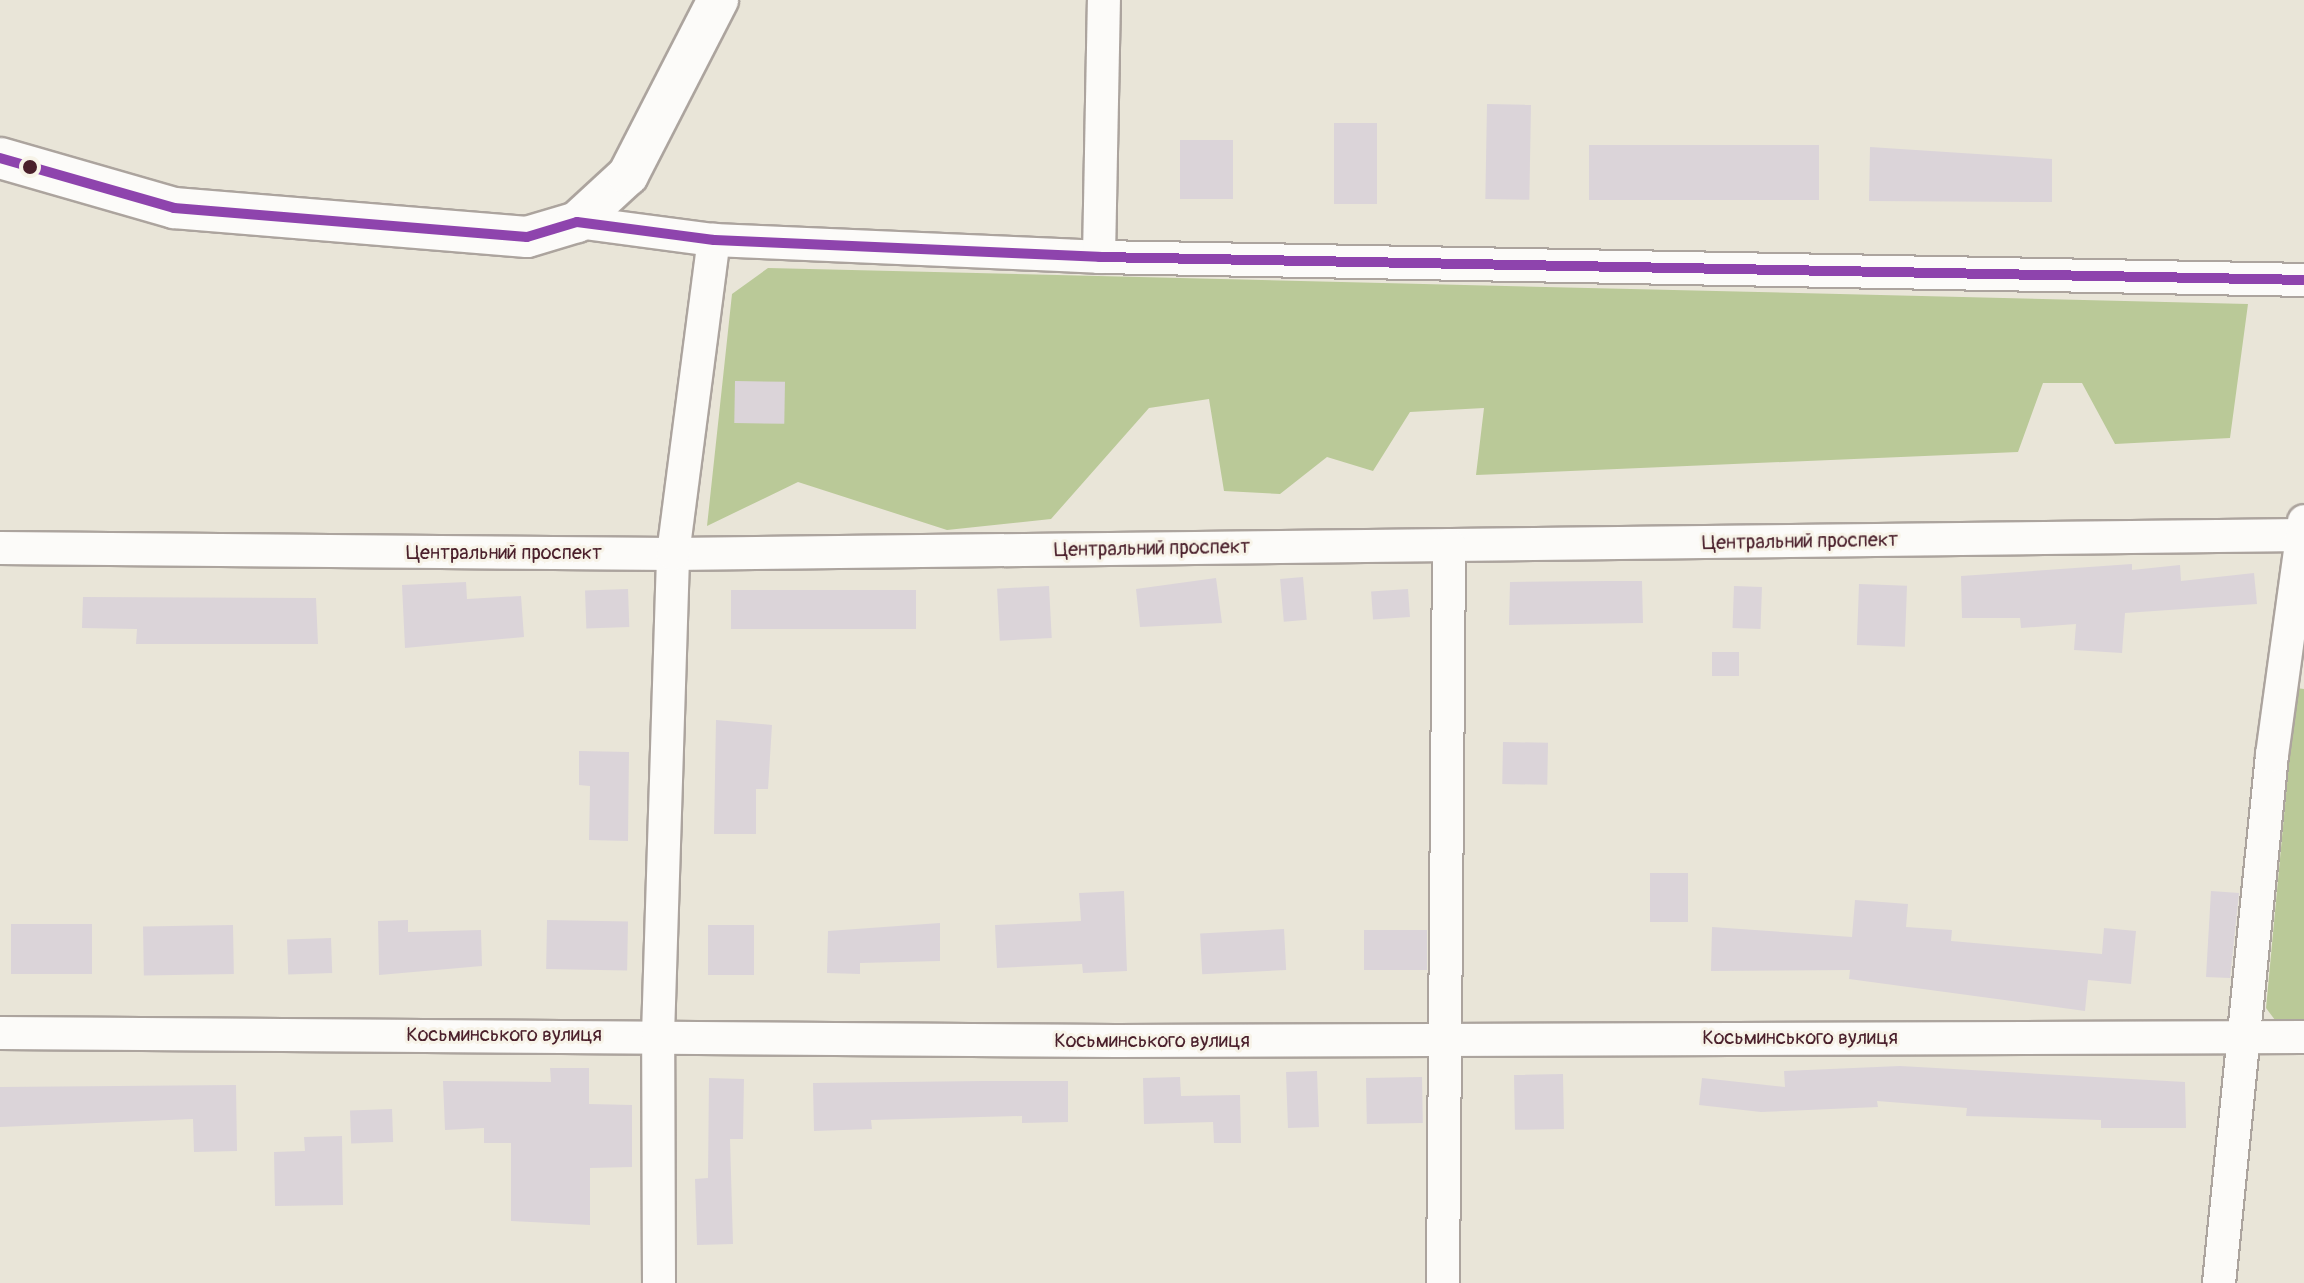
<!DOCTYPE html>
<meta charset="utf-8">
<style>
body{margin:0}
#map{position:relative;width:2304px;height:1283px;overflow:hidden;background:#e9e5d8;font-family:Pangolin,sans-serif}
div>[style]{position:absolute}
.forest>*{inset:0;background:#bac998}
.building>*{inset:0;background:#dbd4d9;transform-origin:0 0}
.roads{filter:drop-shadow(2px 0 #aca49e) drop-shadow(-2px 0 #aca49e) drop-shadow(0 2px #aca49e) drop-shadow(0 -2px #aca49e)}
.minor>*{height:32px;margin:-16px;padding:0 16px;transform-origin:16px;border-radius:16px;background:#fcfbf9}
.major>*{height:40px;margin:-20px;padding:0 20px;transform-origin:20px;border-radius:20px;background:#fcfbf9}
.bus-1>*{height:10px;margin:-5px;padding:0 5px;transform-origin:5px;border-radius:5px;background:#8e44ad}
.dots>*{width:22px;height:22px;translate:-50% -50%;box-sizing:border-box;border:4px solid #f7f3e8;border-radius:50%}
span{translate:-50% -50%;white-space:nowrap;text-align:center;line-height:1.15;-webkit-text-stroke:6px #f7f3e8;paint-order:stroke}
.street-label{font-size:20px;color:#4a1f2b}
</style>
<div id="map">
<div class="forest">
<i style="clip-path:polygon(768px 268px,2248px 304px,2230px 438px,2115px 444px,2082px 383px,2043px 383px,2018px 452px,1476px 475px,1484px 408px,1410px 412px,1373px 471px,1327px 457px,1280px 494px,1224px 491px,1209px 399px,1149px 408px,1051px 519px,947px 530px,798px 482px,707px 526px,732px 294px)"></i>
<i style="clip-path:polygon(2296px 688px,2304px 689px,2304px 1019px,2275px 1020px,2266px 1008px)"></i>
</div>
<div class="building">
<i style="left:1487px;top:104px;width:44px;height:95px;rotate:1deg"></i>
<i style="left:1334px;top:123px;width:43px;height:81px"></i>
<i style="left:1180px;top:140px;width:53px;height:59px"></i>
<i style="left:1589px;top:145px;width:230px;height:55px"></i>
<i style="clip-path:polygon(1870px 147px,2052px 159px,2052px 202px,1869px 201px)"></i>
<i style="left:735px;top:381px;width:50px;height:42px;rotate:1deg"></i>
<i style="clip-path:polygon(2132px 564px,2132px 570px,2180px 565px,2181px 581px,2254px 573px,2257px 604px,2125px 613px,2122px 653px,2074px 650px,2076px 624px,2021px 628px,2020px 618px,1962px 618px,1961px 576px)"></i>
<i style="left:1303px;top:577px;width:43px;height:23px;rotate:85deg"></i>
<i style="clip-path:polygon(1216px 578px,1222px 623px,1140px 627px,1136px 589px)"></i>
<i style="clip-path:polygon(1607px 581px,1642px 581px,1643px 623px,1509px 625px,1510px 582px)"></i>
<i style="clip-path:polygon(466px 582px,467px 599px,521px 596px,524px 637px,405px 648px,402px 585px)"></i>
<i style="left:1859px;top:584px;width:48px;height:61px;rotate:2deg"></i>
<i style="left:1049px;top:586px;width:52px;height:52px;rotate:87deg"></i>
<i style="left:1734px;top:586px;width:28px;height:42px;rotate:2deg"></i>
<i style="left:628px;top:589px;width:38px;height:43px;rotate:88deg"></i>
<i style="left:1408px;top:589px;width:28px;height:37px;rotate:86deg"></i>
<i style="left:731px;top:590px;width:185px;height:39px"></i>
<i style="clip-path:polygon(83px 597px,316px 598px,318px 644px,136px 644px,137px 629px,82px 628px)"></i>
<i style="left:1712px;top:652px;width:27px;height:24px"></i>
<i style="clip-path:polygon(716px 720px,772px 725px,768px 789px,756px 789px,756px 834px,714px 834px)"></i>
<i style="left:1503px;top:742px;width:45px;height:42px;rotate:1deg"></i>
<i style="clip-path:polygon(579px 751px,629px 752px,628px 841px,589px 840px,590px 786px,579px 785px)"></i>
<i style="left:1650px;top:873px;width:38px;height:49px"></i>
<i style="clip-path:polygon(1124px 891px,1127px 971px,1083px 973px,1082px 964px,997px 968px,995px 925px,1081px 921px,1079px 893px)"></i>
<i style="clip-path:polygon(2211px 891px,2239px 893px,2230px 978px,2206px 977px)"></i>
<i style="clip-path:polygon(1855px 900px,1908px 904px,1906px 927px,1952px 930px,1951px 941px,2102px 954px,2104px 928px,2136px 931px,2131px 984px,2088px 980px,2085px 1011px,1849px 979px,1850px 970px,1711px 971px,1712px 927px,1852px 937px)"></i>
<i style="clip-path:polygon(408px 920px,408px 932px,481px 930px,482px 966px,379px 975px,378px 921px)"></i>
<i style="left:547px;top:920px;width:81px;height:49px;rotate:1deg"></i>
<i style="clip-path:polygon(940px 923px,940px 961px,860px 963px,860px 974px,827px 973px,828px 931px)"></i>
<i style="left:11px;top:924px;width:81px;height:50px"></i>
<i style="left:233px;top:925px;width:49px;height:90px;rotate:89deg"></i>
<i style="left:708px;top:925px;width:46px;height:50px"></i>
<i style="left:1284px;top:929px;width:41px;height:84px;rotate:87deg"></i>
<i style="left:1427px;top:930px;width:40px;height:63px;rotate:90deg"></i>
<i style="left:331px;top:938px;width:35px;height:44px;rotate:88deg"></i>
<i style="clip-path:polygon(1900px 1066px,2185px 1082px,2186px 1128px,2101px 1128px,2101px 1120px,1966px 1116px,1967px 1108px,1877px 1101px,1878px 1107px,1761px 1112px,1699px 1105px,1702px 1078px,1785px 1087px,1784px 1071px)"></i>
<i style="clip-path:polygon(550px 1068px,589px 1068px,589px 1104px,632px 1105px,632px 1167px,590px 1168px,590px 1225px,511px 1221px,511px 1143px,484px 1143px,484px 1128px,445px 1130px,443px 1081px,551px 1082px)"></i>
<i style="left:1317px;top:1071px;width:56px;height:31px;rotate:88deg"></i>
<i style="left:1563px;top:1074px;width:55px;height:49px;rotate:89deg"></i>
<i style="clip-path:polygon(1180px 1077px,1181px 1096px,1240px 1095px,1241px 1143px,1214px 1143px,1213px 1122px,1144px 1124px,1143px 1078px)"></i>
<i style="left:1422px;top:1077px;width:46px;height:56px;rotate:89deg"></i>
<i style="clip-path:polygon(709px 1078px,744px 1079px,743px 1139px,730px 1139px,733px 1244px,697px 1245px,695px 1179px,708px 1178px)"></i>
<i style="clip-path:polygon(984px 1081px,1068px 1081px,1068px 1122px,1022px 1123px,1022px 1116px,871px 1120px,872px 1129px,814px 1131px,813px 1083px)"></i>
<i style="clip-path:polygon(236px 1085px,237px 1151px,194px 1152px,193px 1119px,0 1127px,0 1087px)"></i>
<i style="left:392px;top:1109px;width:33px;height:42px;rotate:88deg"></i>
<i style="clip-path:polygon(342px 1136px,343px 1205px,275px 1206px,274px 1152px,305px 1151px,304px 1137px)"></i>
</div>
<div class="roads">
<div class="minor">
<i style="left:577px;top:222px;width:138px;rotate:7.5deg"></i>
<i style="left:714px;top:240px;width:385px;rotate:2.5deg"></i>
<i style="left:1099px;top:257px;width:1205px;rotate:1.09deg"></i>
<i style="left:1099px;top:257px;width:257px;rotate:-88.9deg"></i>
<i style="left:0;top:548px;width:673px;rotate:0.51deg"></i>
<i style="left:673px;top:554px;width:1631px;rotate:-0.67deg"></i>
<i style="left:0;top:1033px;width:1116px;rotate:0.41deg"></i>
<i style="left:1116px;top:1041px;width:1188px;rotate:-0.19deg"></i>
<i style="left:659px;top:1283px;width:248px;rotate:-90.2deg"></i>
<i style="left:658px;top:1035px;width:481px;rotate:-88.2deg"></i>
<i style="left:673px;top:554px;width:317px;rotate:-82.6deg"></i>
<i style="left:1443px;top:1283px;width:738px;rotate:-89.53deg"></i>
<i style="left:2219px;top:1283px;width:531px;rotate:-84.27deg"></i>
<i style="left:2272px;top:755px;width:236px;rotate:-82.2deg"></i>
</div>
<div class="major">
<i style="left:0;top:158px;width:181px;rotate:16deg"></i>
<i style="left:174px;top:208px;width:354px;rotate:4.7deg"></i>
<i style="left:527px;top:237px;width:52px;rotate:-16.7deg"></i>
<i style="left:577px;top:222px;width:69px;rotate:-42.7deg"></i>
<i style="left:628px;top:175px;width:197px;rotate:-62.8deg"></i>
</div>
</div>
<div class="bus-1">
<i style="left:0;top:158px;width:181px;rotate:16deg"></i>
<i style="left:174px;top:208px;width:354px;rotate:4.7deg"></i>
<i style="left:527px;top:237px;width:52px;rotate:-16.7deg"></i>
<i style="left:577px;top:222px;width:138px;rotate:7.5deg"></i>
<i style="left:714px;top:240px;width:385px;rotate:2.5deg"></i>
<i style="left:1099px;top:257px;width:1205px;rotate:1.09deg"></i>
</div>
<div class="dots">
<i style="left:30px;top:167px;background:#4a1f2b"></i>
</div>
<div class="street-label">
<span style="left:1800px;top:541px;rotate:-1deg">Центральний проспект</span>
<span style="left:1152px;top:548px;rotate:-1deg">Центральний проспект</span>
<span style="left:504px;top:552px">Центральний проспект</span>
<span style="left:504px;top:1034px">Косьминського вулиця</span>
<span style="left:1800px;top:1037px">Косьминського вулиця</span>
<span style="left:1152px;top:1040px">Косьминського вулиця</span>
</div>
</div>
